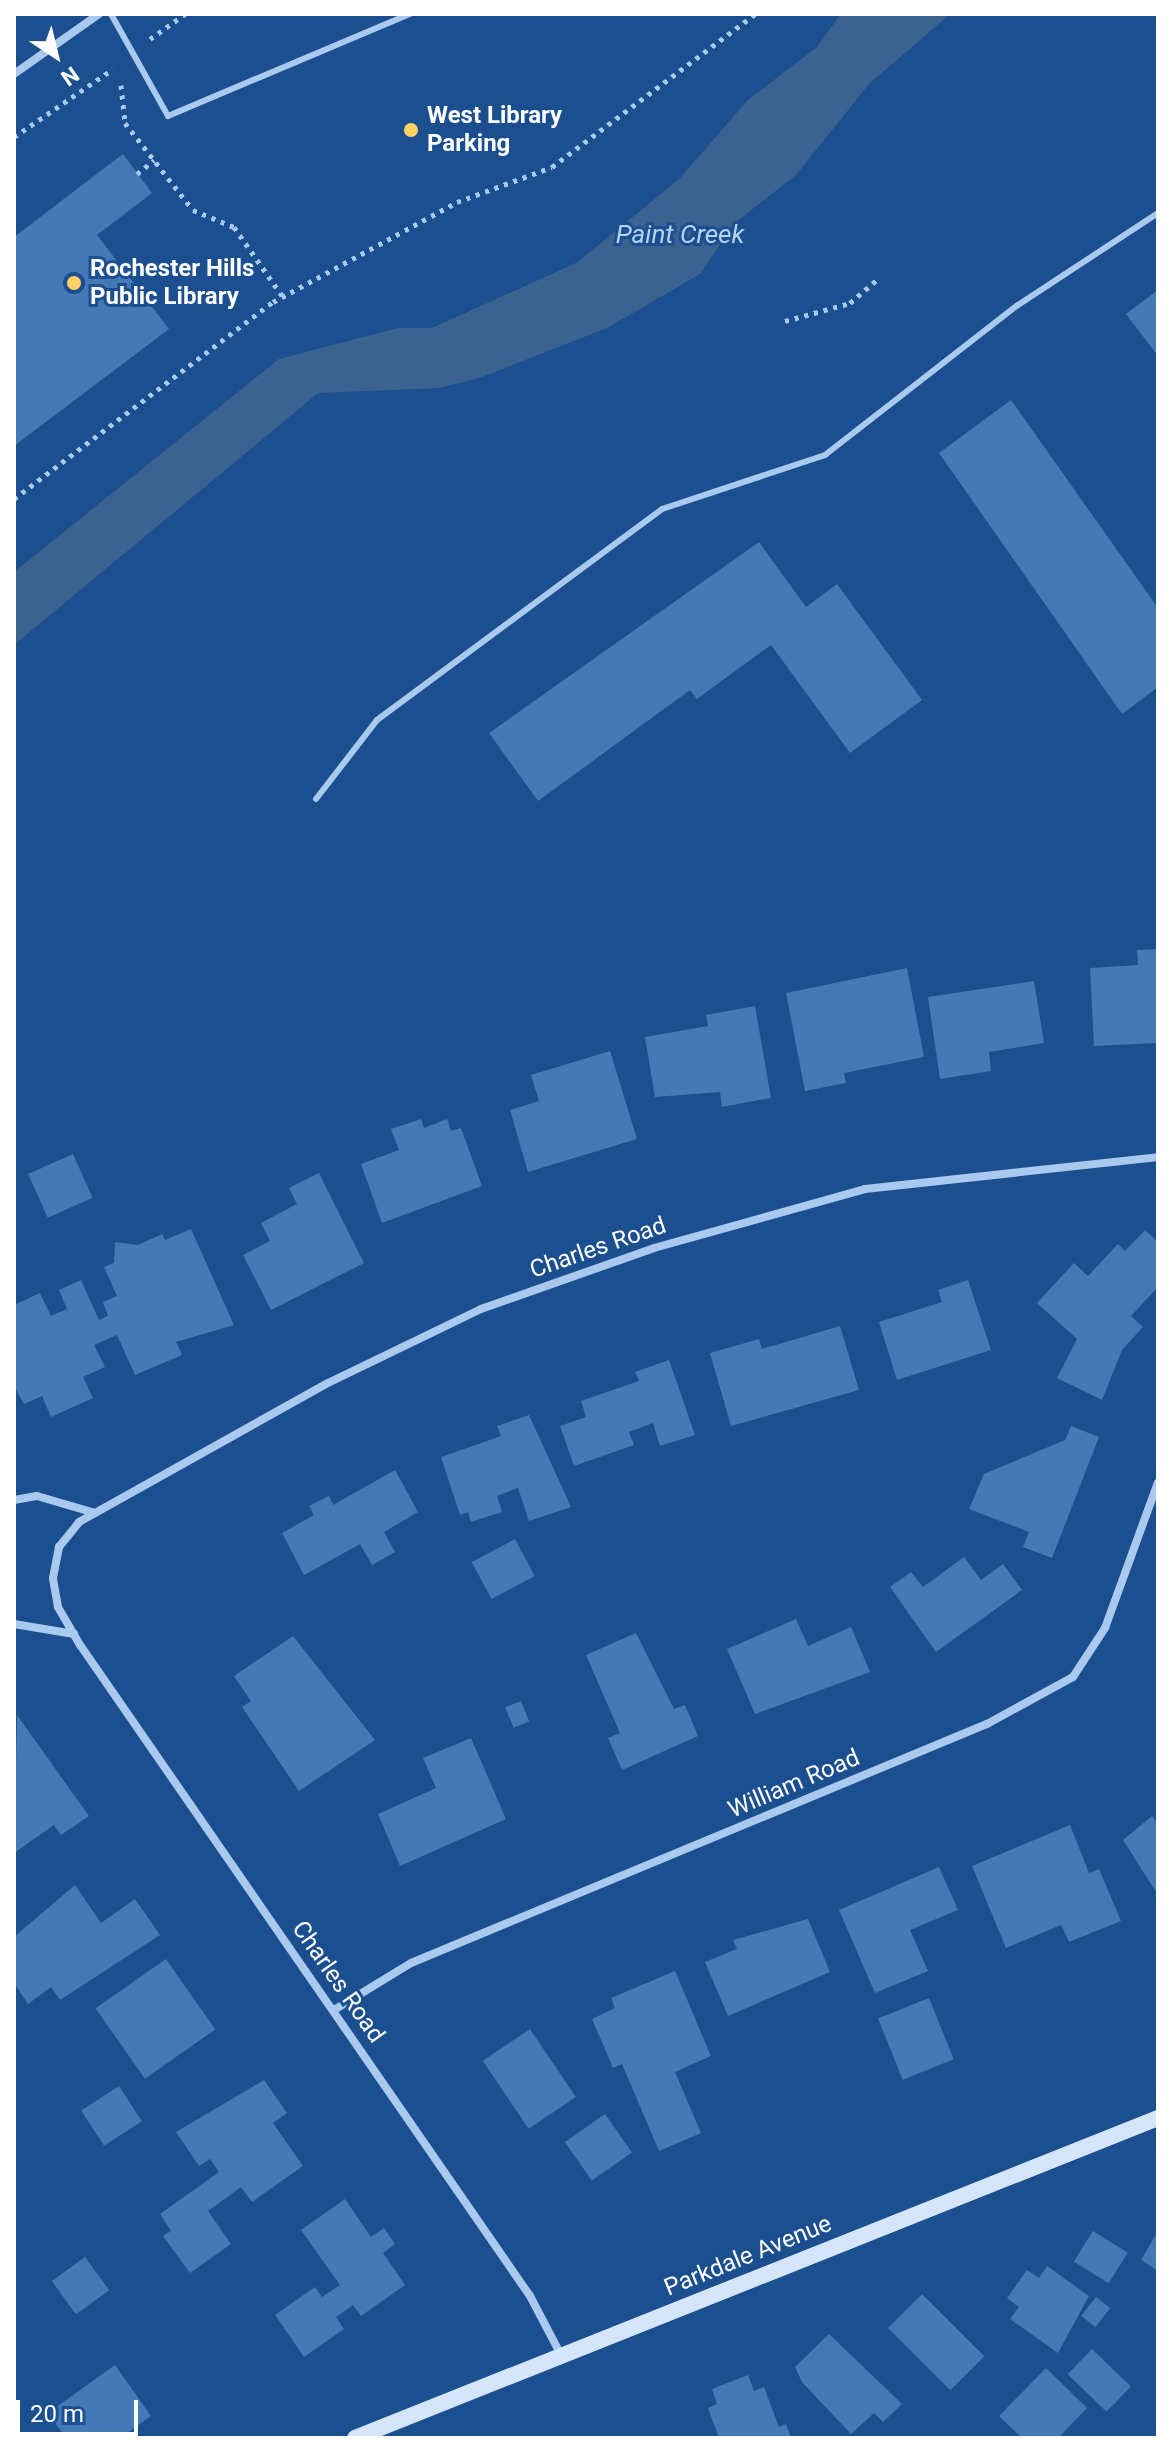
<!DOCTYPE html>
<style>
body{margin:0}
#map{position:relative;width:1172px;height:2452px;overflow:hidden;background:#1b4f8f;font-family:Roboto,sans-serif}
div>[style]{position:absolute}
.water>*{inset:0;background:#3c6290}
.building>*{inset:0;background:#4478b7;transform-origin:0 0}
.path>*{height:5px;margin-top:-2.5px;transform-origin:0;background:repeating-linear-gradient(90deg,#a9c9ee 0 4px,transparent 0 10px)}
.lane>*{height:6px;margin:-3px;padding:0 3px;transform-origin:3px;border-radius:3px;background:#a9c9ee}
.street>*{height:8px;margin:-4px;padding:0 4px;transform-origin:4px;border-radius:4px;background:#a9c9ee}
.secondary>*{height:16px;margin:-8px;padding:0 8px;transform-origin:8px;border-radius:8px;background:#d6e6fa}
.dots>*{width:22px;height:22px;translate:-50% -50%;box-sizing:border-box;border:4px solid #1b4f8f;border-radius:50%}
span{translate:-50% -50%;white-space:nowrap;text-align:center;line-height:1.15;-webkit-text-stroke:6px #1b4f8f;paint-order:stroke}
.poi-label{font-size:24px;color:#fff;font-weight:700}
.left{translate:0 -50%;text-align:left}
.street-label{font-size:24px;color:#fff}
.water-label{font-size:26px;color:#b5d3f5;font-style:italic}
.frame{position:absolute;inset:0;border:16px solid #fff;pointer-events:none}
.north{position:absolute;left:16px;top:16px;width:80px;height:80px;-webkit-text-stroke:6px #1b4f8f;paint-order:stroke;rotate:145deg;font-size:22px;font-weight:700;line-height:32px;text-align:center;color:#fff}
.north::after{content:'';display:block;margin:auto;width:28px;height:36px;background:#fff;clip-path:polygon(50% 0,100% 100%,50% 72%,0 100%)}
.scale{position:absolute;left:16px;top:2400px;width:122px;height:36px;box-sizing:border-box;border:4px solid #fff;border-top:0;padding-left:10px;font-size:24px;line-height:28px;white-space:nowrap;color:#fff;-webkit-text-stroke:6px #1b4f8f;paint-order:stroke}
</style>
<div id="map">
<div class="water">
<i style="clip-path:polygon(950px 14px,869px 84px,796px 175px,736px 222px,700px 274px,607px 328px,482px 377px,439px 388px,318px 393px,14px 645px,14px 572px,279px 359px,398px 328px,432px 328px,578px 262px,680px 178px,748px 100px,817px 47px,840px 15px)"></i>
</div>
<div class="building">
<i style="clip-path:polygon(123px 154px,152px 193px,97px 235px,169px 329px,14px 446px,14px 237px)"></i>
<i style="clip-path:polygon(1158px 290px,1158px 356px,1126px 314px)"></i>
<i style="clip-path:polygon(1011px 400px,1158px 608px,1158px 687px,1122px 714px,939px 453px)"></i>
<i style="clip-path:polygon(759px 542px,806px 607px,837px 584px,922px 700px,850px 753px,771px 645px,697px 699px,690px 690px,538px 801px,489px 733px)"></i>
<i style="clip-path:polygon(1158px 949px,1158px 1043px,1094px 1046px,1090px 968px,1138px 965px,1137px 950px)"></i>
<i style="clip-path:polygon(907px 968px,924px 1057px,844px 1073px,846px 1083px,805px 1091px,786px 993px)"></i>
<i style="clip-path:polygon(1034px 981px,1044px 1043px,989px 1052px,991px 1071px,940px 1079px,928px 997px)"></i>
<i style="clip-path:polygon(755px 1006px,771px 1098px,722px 1107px,720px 1092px,655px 1097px,645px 1037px,708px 1026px,706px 1015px)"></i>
<i style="clip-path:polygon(610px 1051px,637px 1139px,528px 1172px,510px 1110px,539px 1101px,531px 1075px)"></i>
<i style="clip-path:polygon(421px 1119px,424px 1128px,447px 1119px,451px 1131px,461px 1128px,482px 1186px,382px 1223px,361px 1164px,399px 1150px,391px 1129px)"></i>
<i style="left:73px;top:1154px;width:48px;height:49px;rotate:66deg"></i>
<i style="clip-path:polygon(319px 1173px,364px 1263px,271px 1310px,243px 1255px,270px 1241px,261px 1223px,297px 1204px,289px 1188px)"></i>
<i style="clip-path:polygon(191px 1229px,234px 1325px,176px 1342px,182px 1355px,135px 1375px,117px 1335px,94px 1345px,105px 1367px,83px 1377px,93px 1398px,51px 1417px,42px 1396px,24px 1404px,14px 1386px,14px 1305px,40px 1293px,51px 1316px,67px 1309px,59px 1290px,81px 1280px,99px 1320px,108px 1316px,103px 1302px,117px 1296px,104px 1267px,114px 1263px,115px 1242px,138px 1245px,162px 1234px,165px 1240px)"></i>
<i style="clip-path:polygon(1145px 1230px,1158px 1242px,1158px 1287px,1131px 1316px,1143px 1327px,1122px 1350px,1102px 1400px,1057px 1378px,1077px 1339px,1037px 1303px,1074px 1263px,1088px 1276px,1118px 1244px,1125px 1251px)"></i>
<i style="clip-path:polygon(968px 1280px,991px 1350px,897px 1380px,879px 1322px,942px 1302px,938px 1290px)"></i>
<i style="clip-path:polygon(840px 1326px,859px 1390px,731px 1426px,710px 1353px,759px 1339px,762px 1349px)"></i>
<i style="clip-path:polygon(669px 1360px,695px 1435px,660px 1446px,653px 1423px,629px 1432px,634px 1445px,574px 1466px,560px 1426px,586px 1417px,581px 1401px,639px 1381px,635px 1372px)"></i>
<i style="clip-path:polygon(529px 1415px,571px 1507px,529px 1521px,518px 1488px,497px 1496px,502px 1512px,471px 1522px,468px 1512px,460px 1515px,441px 1457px,501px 1436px,497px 1426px)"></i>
<i style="clip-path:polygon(1071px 1426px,1099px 1437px,1052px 1558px,1023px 1547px,1029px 1532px,969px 1509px,984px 1474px,1065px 1440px)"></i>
<i style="clip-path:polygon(395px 1470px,418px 1512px,384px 1532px,395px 1552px,372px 1565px,360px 1544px,304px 1575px,282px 1533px,314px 1515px,309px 1506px,329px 1496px,333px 1505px)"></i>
<i style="left:515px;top:1539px;width:42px;height:49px;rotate:62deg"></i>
<i style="clip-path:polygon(964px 1557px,981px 1580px,1003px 1564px,1022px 1590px,936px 1652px,890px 1587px,911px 1572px,923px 1587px)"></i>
<i style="clip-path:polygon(796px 1619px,808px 1646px,851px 1627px,870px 1672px,755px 1714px,727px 1649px)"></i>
<i style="clip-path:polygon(636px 1633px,674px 1709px,685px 1705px,698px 1736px,622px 1770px,608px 1738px,620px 1733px,586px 1655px)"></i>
<i style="clip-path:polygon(293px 1636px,375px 1740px,299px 1791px,242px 1707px,251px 1701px,234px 1676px)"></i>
<i style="left:521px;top:1701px;width:22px;height:17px;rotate:68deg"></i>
<i style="clip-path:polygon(17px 1715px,89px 1816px,61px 1835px,54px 1825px,14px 1853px)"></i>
<i style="clip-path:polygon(471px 1738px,506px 1819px,400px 1866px,378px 1814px,436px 1788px,423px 1758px)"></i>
<i style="clip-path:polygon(1152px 1816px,1158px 1823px,1158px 1895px,1123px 1840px)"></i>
<i style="clip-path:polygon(1070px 1825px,1089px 1873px,1099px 1869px,1121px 1921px,1069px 1942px,1061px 1925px,1006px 1948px,972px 1866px)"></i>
<i style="clip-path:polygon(939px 1867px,958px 1910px,910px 1930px,928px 1971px,875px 1993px,839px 1910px)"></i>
<i style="clip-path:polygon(75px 1885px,101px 1923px,135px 1899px,160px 1935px,60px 2000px,51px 1987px,28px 2004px,14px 1983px,14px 1937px)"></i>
<i style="clip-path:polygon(808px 1919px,830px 1972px,728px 2016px,705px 1962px,737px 1949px,733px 1940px)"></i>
<i style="left:166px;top:1959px;width:86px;height:86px;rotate:55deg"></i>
<i style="clip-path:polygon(675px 1971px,711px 2056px,675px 2072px,701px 2133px,659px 2151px,622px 2064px,613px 2068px,592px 2019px,615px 2008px,611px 1998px)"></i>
<i style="left:929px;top:1998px;width:66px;height:55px;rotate:68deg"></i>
<i style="left:530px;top:2029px;width:82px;height:57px;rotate:56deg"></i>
<i style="clip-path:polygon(264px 2080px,287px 2113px,273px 2123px,303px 2166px,252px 2202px,241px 2187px,208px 2211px,231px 2244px,190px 2273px,163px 2236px,171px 2231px,160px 2214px,219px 2172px,210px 2159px,199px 2166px,176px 2132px)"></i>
<i style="left:119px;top:2086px;width:42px;height:45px;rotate:57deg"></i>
<i style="left:605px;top:2114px;width:47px;height:49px;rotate:55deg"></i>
<i style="clip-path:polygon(345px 2199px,371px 2237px,384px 2228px,395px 2244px,383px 2253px,405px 2285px,361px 2316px,353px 2305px,336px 2317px,344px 2329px,304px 2357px,275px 2315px,315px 2287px,322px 2297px,340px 2285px,301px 2230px)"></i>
<i style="left:1093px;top:2231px;width:41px;height:36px;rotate:32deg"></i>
<i style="clip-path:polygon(1158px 2231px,1158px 2271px,1141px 2260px)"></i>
<i style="left:85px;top:2257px;width:41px;height:41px;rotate:54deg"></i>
<i style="clip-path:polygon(1047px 2266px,1089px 2296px,1058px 2353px,1010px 2319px,1019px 2307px,1007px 2298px,1027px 2270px,1039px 2278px)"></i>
<i style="left:922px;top:2294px;width:88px;height:48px;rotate:45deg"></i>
<i style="left:1096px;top:2297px;width:18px;height:24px;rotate:38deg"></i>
<i style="clip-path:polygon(829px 2334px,902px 2404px,883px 2422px,874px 2413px,851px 2434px,802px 2382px,795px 2367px)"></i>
<i style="left:1092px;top:2349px;width:54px;height:35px;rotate:44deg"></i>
<i style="clip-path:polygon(115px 2365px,151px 2416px,120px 2438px,66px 2438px,48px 2413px)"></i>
<i style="clip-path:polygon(1046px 2368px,1087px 2408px,1058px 2438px,1022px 2438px,999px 2416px)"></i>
<i style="clip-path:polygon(748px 2375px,754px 2391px,764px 2387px,779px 2427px,786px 2424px,791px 2438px,719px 2438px,708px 2408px,717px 2404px,712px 2389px)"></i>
</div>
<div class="path">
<i style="left:150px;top:39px;width:43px;rotate:-35.5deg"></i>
<i style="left:121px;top:85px;width:38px;rotate:84deg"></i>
<i style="left:125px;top:123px;width:110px;rotate:52deg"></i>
<i style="left:193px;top:210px;width:44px;rotate:22.5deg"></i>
<i style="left:234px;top:227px;width:85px;rotate:55deg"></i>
<i style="left:14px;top:137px;width:120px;rotate:-34.5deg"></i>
<i style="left:137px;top:174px;width:22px;rotate:-39deg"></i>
<i style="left:785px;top:321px;width:67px;rotate:-15.5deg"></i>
<i style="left:850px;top:303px;width:35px;rotate:-41deg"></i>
<i style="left:14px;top:499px;width:325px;rotate:-37.3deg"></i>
<i style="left:273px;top:302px;width:209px;rotate:-28.5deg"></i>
<i style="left:457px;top:202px;width:101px;rotate:-20.2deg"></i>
<i style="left:552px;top:167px;width:254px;rotate:-37deg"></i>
</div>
<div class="lane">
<i style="left:111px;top:14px;width:117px;rotate:60.8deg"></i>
<i style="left:168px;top:116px;width:263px;rotate:-22.9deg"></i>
<i style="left:316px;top:799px;width:100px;rotate:-52.3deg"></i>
<i style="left:377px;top:720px;width:355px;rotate:-36.5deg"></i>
<i style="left:662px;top:509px;width:172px;rotate:-18.3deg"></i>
<i style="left:825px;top:455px;width:244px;rotate:-37.9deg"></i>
<i style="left:1018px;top:305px;width:168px;rotate:-33.3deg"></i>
</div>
<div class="street">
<i style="left:14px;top:74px;width:104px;rotate:-35.2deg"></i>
<i style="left:14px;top:1500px;width:23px;rotate:-10deg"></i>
<i style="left:37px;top:1496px;width:60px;rotate:16.3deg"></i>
<i style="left:14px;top:1624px;width:61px;rotate:9.5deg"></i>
<i style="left:334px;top:2010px;width:90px;rotate:-31.4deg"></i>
<i style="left:411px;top:1963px;width:624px;rotate:-22.54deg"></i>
<i style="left:987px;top:1724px;width:98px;rotate:-28.7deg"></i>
<i style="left:1073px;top:1677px;width:59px;rotate:-56.9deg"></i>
<i style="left:1105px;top:1628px;width:155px;rotate:-70deg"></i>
<i style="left:561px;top:2355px;width:67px;rotate:-117.7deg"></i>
<i style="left:530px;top:2296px;width:791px;rotate:-124.65deg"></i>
<i style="left:80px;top:1645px;width:44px;rotate:-120.1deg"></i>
<i style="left:58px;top:1607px;width:29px;rotate:-100deg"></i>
<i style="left:53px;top:1578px;width:32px;rotate:-79deg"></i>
<i style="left:59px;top:1547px;width:32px;rotate:-51deg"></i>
<i style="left:79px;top:1522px;width:285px;rotate:-29.2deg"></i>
<i style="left:328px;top:1383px;width:170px;rotate:-25.8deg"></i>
<i style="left:481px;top:1309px;width:183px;rotate:-19.4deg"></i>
<i style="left:654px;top:1248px;width:219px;rotate:-15.6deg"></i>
<i style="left:865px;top:1189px;width:295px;rotate:-6.2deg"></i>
</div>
<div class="secondary">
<i style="left:355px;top:2438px;width:864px;rotate:-21.73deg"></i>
</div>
<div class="dots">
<i style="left:411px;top:130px;background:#ffd166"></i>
<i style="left:74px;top:283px;background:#ffd166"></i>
</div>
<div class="poi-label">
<span class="left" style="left:427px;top:130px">West Library<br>Parking</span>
<span class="left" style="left:90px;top:283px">Rochester Hills<br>Public Library</span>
</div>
<div class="street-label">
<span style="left:598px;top:1248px;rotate:-19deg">Charles Road</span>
<span style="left:794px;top:1784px;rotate:-23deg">William Road</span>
<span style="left:338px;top:1982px;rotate:55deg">Charles Road</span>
<span style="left:748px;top:2256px;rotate:-22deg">Parkdale Avenue</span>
</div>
<div class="water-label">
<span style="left:680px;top:235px">Paint Creek</span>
</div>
<div class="frame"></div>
<div class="north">N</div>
<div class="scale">20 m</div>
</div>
